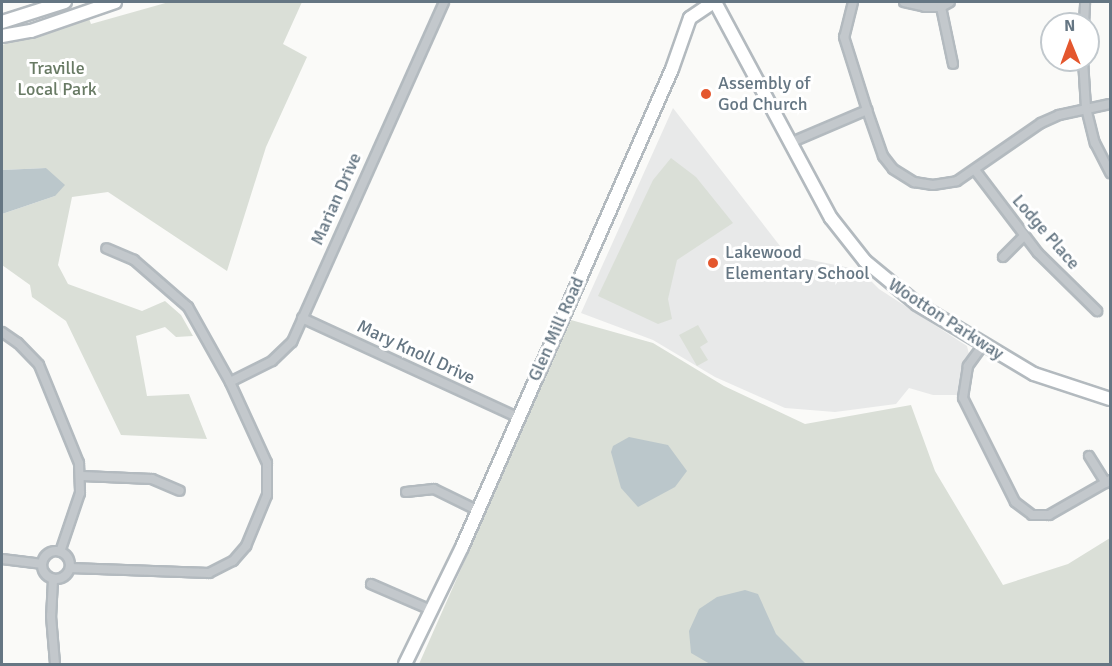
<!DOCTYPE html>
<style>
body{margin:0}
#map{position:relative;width:1112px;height:666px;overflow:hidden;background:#fafaf8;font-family:Signika,sans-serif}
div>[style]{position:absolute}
.built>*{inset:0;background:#e8e9e9}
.green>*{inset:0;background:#dadfd7}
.water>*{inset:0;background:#bbc7cb}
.roads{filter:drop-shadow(2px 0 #b3babf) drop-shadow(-2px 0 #b3babf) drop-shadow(0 2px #b3babf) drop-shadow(0 -2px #b3babf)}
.minor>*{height:8px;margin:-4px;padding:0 4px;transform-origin:4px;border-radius:4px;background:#c3c8cc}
.minor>.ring{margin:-4px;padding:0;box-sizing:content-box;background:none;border:8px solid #c3c8cc;border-radius:50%}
.secondary>*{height:12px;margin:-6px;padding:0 6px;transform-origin:6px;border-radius:6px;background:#fff}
.dots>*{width:16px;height:16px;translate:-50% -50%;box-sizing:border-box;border:3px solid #fff;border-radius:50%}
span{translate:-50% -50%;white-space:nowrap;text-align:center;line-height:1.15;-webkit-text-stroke:6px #fff;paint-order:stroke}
.park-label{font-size:18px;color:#687a64}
.poi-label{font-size:18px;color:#657683}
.left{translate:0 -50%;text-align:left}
.street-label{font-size:18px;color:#657683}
.frame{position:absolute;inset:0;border:3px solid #657683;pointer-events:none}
.north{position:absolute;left:1040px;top:12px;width:60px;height:60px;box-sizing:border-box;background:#fff;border:2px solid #c1c8cd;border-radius:50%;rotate:359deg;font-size:16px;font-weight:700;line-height:24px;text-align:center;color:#657683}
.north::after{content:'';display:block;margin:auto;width:21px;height:27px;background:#e4572e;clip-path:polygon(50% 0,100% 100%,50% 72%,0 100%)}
</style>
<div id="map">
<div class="built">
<i style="clip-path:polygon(673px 108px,787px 255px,860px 270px,879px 289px,967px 346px,969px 354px,958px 395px,933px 395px,909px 388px,896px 404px,835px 412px,785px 408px,715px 377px,653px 340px,581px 313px)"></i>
</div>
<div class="green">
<i style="clip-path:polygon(169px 2px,302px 2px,283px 44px,307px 57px,266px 147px,227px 271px,108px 192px,72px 197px,58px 265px,68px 284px,142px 311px,165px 301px,181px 315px,193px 336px,176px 337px,165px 327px,136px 336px,147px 396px,189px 394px,207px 439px,121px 435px,66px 321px,32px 297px,30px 285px,2px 265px,2px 214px,55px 196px,46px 168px,2px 170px,2px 45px,88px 16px,91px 24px)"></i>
<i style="clip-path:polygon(671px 158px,696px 177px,733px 223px,677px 260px,668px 299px,672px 319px,658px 324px,598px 296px,653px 180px)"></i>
<i style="clip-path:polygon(571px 320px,653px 343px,724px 386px,805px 424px,911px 405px,935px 471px,1003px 585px,1068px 564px,1110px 538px,1110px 664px,419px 664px)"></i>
<i style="clip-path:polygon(698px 325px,708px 342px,700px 347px,708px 360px,697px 366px,679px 335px)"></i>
</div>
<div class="water">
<i style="clip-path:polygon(46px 168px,65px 185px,55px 196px,2px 214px,2px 170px)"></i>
<i style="clip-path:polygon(629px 437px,668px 445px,687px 471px,675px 487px,638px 507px,621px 488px,611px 452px,613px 446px)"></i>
<i style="clip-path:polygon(745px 590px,758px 594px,776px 634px,806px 664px,710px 664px,691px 653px,689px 631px,699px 609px,717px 597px)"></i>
</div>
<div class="roads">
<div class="minor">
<i style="left:853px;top:2px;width:36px;rotate:104deg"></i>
<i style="left:844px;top:37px;width:77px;rotate:72.5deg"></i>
<i style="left:867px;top:110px;width:49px;rotate:70.8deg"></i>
<i style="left:883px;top:156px;width:16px;rotate:52deg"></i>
<i style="left:893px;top:169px;width:25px;rotate:32deg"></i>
<i style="left:914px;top:182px;width:19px;rotate:9deg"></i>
<i style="left:933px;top:185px;width:24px;rotate:-9deg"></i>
<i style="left:957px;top:181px;width:102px;rotate:-34.6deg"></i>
<i style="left:1041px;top:123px;width:20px;rotate:-24deg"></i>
<i style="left:1059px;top:115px;width:52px;rotate:-12.2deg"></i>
<i style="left:904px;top:2px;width:22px;rotate:13deg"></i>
<i style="left:925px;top:7px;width:16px"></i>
<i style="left:941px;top:7px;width:10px;rotate:-29deg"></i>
<i style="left:941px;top:7px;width:58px;rotate:78.1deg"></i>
<i style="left:1084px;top:24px;width:22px;rotate:-87deg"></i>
<i style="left:1083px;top:60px;width:48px;rotate:86.4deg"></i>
<i style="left:1086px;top:108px;width:36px;rotate:76deg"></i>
<i style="left:1095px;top:143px;width:34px;rotate:63deg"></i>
<i style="left:792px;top:142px;width:82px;rotate:-23.1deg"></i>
<i style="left:975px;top:170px;width:104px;rotate:52.8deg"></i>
<i style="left:1038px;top:253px;width:83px;rotate:44.5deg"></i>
<i style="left:1003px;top:257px;width:30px;rotate:-45deg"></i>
<i style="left:302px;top:318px;width:237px;rotate:24.7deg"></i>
<i style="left:2px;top:332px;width:19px;rotate:35deg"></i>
<i style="left:18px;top:343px;width:30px;rotate:46deg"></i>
<i style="left:39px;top:365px;width:106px;rotate:67.8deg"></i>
<i style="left:79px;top:463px;width:30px;rotate:88deg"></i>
<i style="left:80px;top:493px;width:62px;rotate:108.7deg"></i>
<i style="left:983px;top:345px;width:26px;rotate:126deg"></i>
<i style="left:968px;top:366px;width:32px;rotate:99deg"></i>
<i style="left:963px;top:398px;width:116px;rotate:63.4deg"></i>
<i style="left:1015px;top:502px;width:21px;rotate:37deg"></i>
<i style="left:1032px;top:515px;width:17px"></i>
<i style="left:1049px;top:515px;width:70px;rotate:-29.8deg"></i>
<i style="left:230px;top:382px;width:47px;rotate:-26.6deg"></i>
<i style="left:272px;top:361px;width:28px;rotate:-44deg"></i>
<i style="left:292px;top:342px;width:372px;rotate:-65.9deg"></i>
<i style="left:1089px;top:456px;width:32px;rotate:58deg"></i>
<i style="left:82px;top:476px;width:70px;rotate:2.5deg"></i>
<i style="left:152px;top:479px;width:30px;rotate:23deg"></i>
<i style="left:406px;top:492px;width:28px;rotate:-6deg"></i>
<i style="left:434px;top:489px;width:48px;rotate:26deg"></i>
<i class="ring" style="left:42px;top:551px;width:20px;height:20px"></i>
<i style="left:2px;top:559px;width:39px;rotate:7deg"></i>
<i style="left:70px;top:568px;width:139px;rotate:2.1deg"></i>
<i style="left:209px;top:573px;width:27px;rotate:-27deg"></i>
<i style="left:233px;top:561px;width:20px;rotate:-49deg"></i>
<i style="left:246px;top:546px;width:55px;rotate:-67.6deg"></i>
<i style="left:267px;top:495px;width:32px;rotate:-90deg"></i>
<i style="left:267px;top:463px;width:89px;rotate:-114.6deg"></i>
<i style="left:230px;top:382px;width:86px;rotate:-119.2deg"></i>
<i style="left:188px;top:307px;width:72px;rotate:-139deg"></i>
<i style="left:134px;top:260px;width:30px;rotate:-157deg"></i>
<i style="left:53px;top:580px;width:36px;rotate:93deg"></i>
<i style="left:51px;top:616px;width:48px;rotate:85.2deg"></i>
<i style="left:371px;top:584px;width:65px;rotate:23.4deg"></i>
</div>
<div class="secondary">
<i style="left:715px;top:2px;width:245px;rotate:61.8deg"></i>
<i style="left:831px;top:218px;width:55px;rotate:51.7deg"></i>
<i style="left:865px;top:261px;width:67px;rotate:39.6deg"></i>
<i style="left:917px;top:304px;width:136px;rotate:30.9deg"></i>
<i style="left:1034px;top:374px;width:80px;rotate:18.2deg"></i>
<i style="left:2px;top:22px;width:66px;rotate:-17.6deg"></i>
<i style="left:2px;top:36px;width:29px;rotate:-10deg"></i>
<i style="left:31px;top:31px;width:89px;rotate:-19deg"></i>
<i style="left:405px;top:664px;width:130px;rotate:-64deg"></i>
<i style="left:462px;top:547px;width:522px;rotate:-66.28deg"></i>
<i style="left:672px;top:69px;width:54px;rotate:-70.6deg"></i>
<i style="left:690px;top:18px;width:29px;rotate:-34deg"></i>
</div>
</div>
<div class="dots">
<i style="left:706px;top:94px;background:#e4572e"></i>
<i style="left:713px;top:263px;background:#e4572e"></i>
</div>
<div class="park-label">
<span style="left:57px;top:79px">Traville<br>Local Park</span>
</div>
<div class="poi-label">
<span class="left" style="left:718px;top:94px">Assembly of<br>God Church</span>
<span class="left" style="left:725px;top:263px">Lakewood<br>Elementary School</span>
</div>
<div class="street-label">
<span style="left:336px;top:199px;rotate:-66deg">Marian Drive</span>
<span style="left:1046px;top:232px;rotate:49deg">Lodge Place</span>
<span style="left:946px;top:319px;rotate:33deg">Wootton Parkway</span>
<span style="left:556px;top:329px;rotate:-66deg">Glen Mill Road</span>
<span style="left:416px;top:352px;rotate:25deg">Mary Knoll Drive</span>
</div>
<div class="frame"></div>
<div class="north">N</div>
</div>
